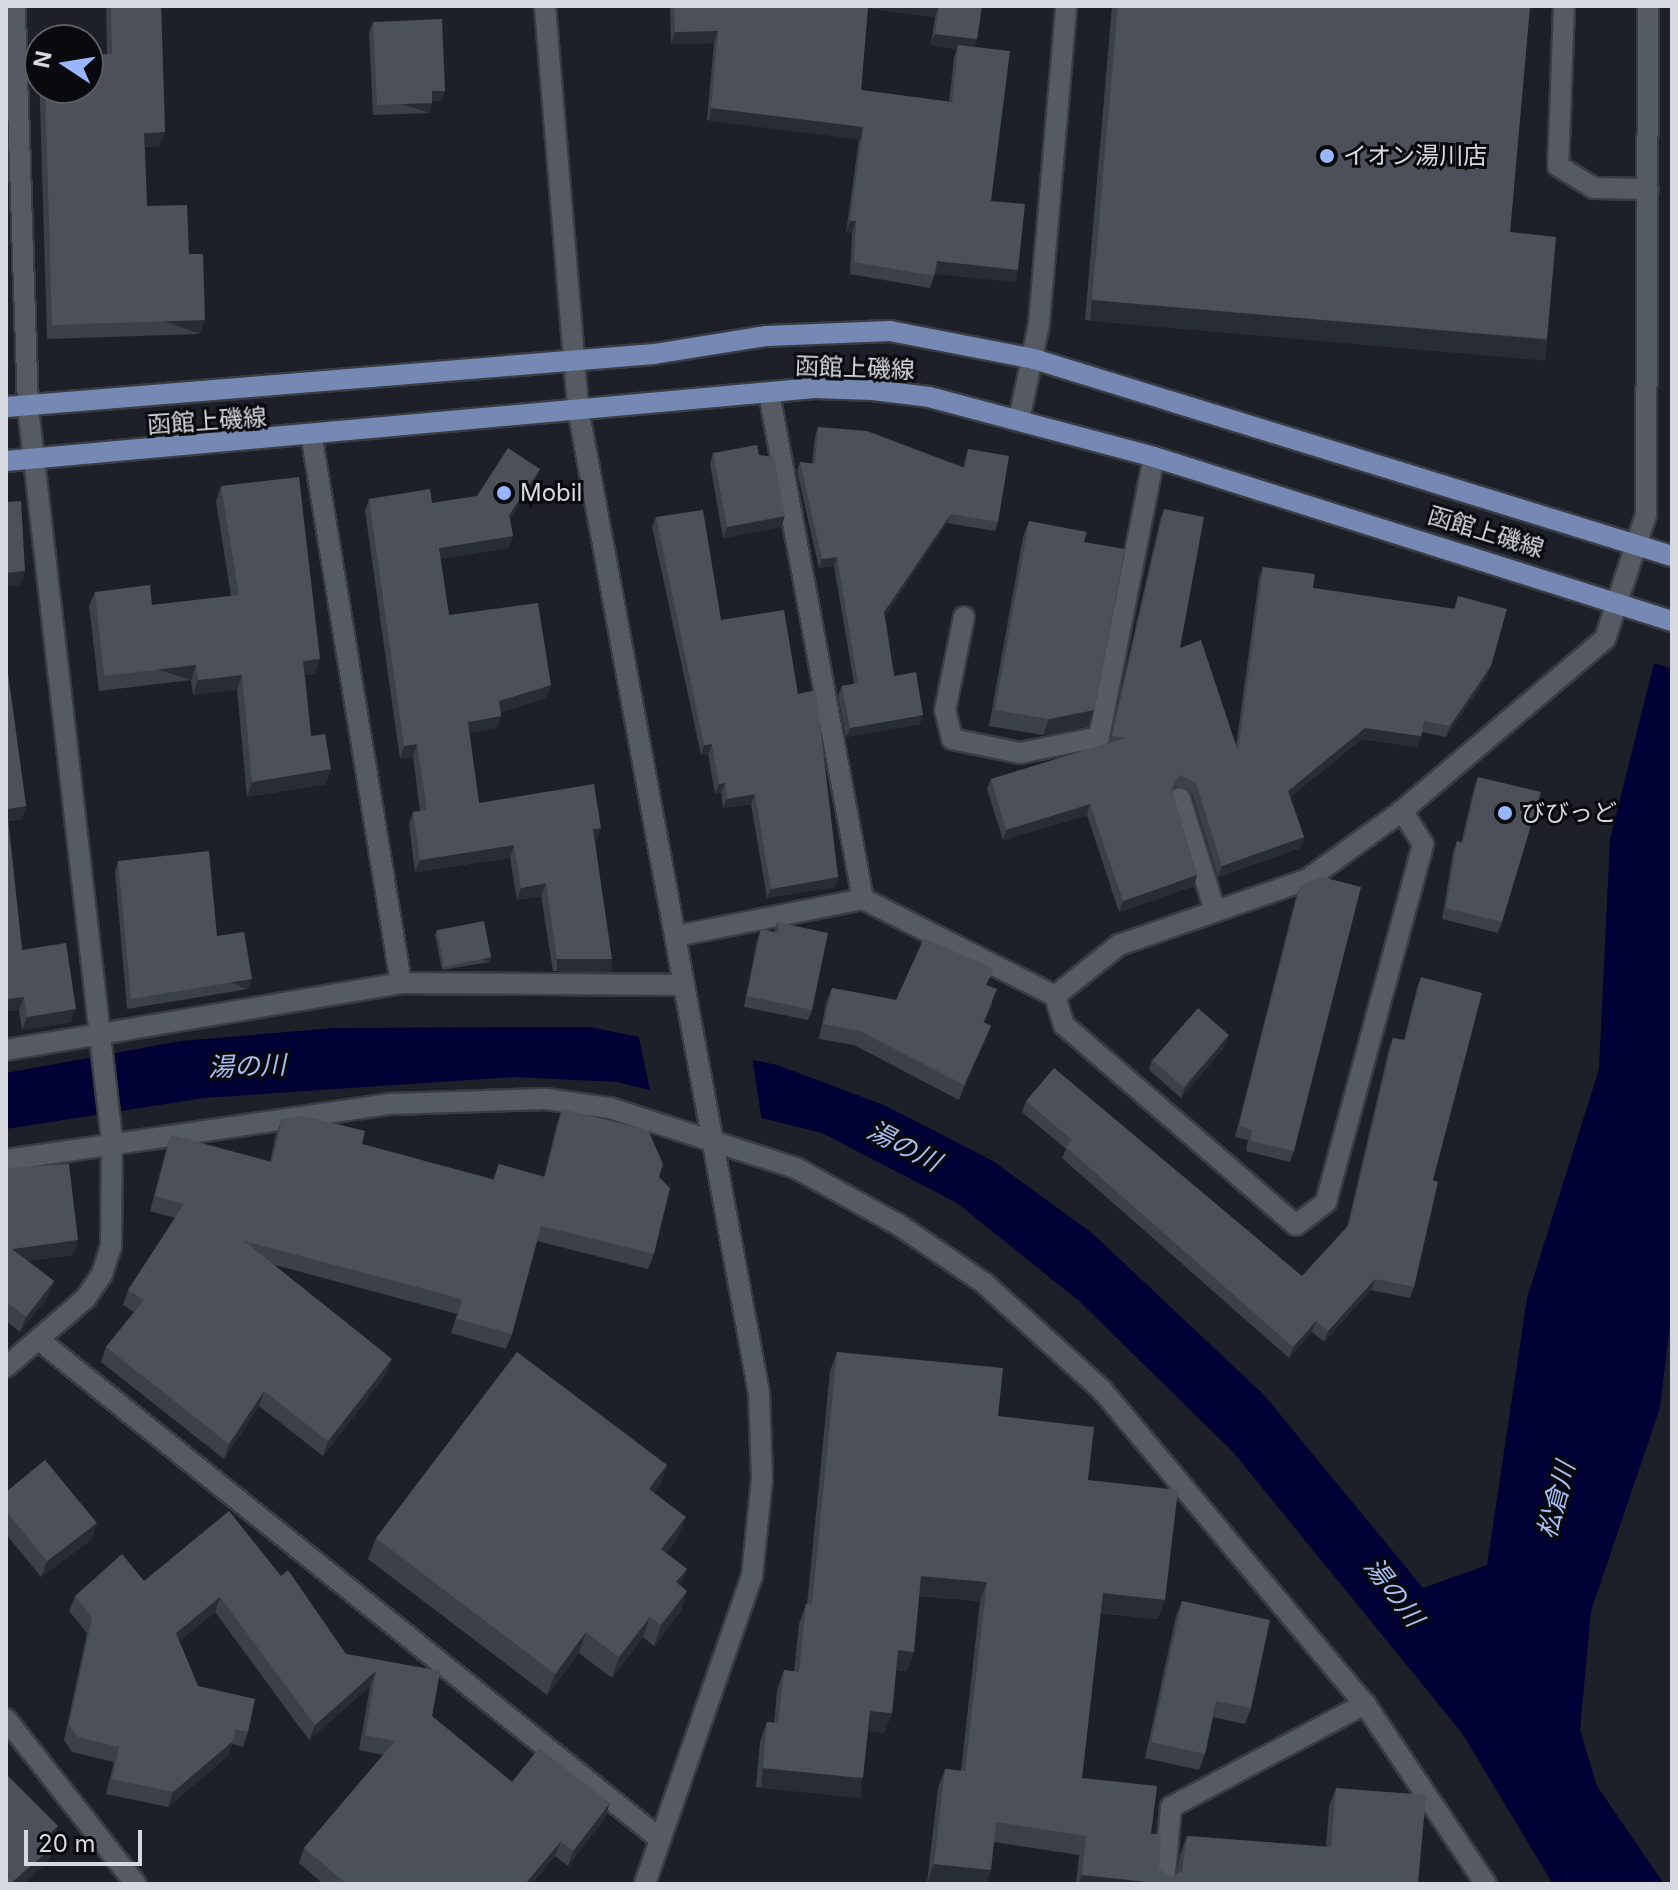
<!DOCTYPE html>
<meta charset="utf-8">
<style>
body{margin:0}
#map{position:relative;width:1678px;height:1890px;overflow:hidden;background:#1d2028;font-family:Inter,"Noto Sans JP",sans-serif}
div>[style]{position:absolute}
.water>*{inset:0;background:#010135}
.pier>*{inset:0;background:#1d2028}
.roads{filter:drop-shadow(2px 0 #393c42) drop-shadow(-2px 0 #393c42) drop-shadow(0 2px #393c42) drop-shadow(0 -2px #393c42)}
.minor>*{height:20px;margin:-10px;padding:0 10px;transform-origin:10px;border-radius:10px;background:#565a63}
.major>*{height:20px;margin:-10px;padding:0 10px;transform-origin:10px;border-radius:10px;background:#7689b5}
.wall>*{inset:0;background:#3c4047}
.shaded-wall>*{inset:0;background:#282c34;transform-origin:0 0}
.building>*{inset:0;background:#4c5058;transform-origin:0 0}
.dots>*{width:22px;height:22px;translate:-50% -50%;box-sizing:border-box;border:4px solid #080a0d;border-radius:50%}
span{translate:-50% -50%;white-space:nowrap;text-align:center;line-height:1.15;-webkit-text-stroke:6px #080a0d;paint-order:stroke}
.poi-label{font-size:24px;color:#d6d9df}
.left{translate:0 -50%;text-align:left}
.street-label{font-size:24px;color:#d6d9df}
.water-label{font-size:26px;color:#a8bff4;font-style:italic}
.frame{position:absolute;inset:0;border:8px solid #d6d9df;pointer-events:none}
.north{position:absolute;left:24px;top:24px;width:80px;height:80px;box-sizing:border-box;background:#080a0d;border:2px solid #5a5d61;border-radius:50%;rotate:282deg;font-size:22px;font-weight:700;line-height:32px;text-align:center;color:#d6d9df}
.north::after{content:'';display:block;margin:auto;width:28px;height:36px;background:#97b6fd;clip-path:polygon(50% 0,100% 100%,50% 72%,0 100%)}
.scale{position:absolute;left:24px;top:1830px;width:118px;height:36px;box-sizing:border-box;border:4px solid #d6d9df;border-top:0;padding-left:10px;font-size:24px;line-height:28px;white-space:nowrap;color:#d6d9df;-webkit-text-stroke:6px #080a0d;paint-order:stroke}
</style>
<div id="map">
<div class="water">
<i style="clip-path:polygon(1672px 591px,1672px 1308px,1660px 1408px,1591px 1611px,1580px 1730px,1597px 1786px,1664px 1884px,1553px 1884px,1462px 1733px,1233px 1452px,1079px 1301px,957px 1203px,822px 1133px,617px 1082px,514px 1077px,204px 1098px,6px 1129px,6px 1073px,181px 1041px,335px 1028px,590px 1027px,777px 1065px,886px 1106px,993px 1161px,1092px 1233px,1264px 1395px,1423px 1588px,1487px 1565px,1527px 1298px,1599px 1069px,1610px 839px)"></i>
</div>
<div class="pier">
<i style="clip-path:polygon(1672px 587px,1672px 669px,1650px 662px)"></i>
<i style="clip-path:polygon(638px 1033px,752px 1056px,762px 1122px,651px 1095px)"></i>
</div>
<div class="roads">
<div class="minor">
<i style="left:545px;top:6px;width:403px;rotate:85.3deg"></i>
<i style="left:578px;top:408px;width:1001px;rotate:79.59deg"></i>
<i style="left:759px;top:1393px;width:86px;rotate:88deg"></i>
<i style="left:762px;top:1479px;width:98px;rotate:95.9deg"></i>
<i style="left:752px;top:1576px;width:326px;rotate:109.2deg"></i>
<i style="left:1564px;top:6px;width:160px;rotate:92.1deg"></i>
<i style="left:1558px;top:166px;width:42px;rotate:31.4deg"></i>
<i style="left:1594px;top:188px;width:54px;rotate:1.1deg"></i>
<i style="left:769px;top:393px;width:515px;rotate:79.48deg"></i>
<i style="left:1019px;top:420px;width:98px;rotate:-78.2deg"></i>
<i style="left:1039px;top:324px;width:319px;rotate:-85.1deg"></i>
<i style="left:312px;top:439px;width:551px;rotate:80.71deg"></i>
<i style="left:964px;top:617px;width:95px;rotate:101.5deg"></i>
<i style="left:945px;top:710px;width:30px;rotate:76deg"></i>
<i style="left:952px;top:739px;width:69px;rotate:11.6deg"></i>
<i style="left:1020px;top:753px;width:81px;rotate:-11.4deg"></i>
<i style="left:1099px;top:737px;width:285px;rotate:-78.9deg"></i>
<i style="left:1180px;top:798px;width:118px;rotate:72.8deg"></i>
<i style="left:676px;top:936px;width:191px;rotate:-11.2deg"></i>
<i style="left:863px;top:899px;width:215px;rotate:26.8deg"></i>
<i style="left:1055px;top:996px;width:82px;rotate:-38.6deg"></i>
<i style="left:1119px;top:945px;width:200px;rotate:-19.2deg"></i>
<i style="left:1308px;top:879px;width:116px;rotate:-35.9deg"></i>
<i style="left:1402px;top:811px;width:266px;rotate:-40.3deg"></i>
<i style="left:1605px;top:639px;width:131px;rotate:-71.7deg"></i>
<i style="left:1646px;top:515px;width:509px;rotate:-89.77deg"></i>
<i style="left:1055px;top:996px;width:30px;rotate:73deg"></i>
<i style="left:1064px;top:1025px;width:306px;rotate:40.8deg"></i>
<i style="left:1296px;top:1225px;width:38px;rotate:-37deg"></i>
<i style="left:1326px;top:1202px;width:371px;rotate:-74.8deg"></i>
<i style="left:1423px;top:844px;width:39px;rotate:-122deg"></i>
<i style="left:6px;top:1050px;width:401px;rotate:-9.6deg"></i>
<i style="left:401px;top:983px;width:283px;rotate:0.4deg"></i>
<i style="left:6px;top:1160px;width:390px;rotate:-8.3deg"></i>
<i style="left:392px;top:1104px;width:154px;rotate:-1.9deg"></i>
<i style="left:546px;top:1099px;width:65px;rotate:8deg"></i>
<i style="left:610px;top:1108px;width:195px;rotate:17.9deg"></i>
<i style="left:796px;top:1168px;width:118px;rotate:29deg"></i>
<i style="left:899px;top:1225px;width:103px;rotate:34.3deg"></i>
<i style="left:984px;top:1283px;width:159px;rotate:42.2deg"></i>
<i style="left:1102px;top:1390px;width:410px;rotate:50.1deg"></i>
<i style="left:1365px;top:1704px;width:217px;rotate:56.1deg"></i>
<i style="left:39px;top:1340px;width:797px;rotate:38.78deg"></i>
<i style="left:6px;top:1367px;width:106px;rotate:-40.8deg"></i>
<i style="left:86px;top:1298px;width:29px;rotate:-56deg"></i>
<i style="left:102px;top:1274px;width:28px;rotate:-72deg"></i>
<i style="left:111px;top:1247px;width:107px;rotate:-89.5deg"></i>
<i style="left:112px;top:1140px;width:738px;rotate:-96.54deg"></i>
<i style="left:28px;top:407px;width:401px;rotate:-91.9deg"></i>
<i style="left:6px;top:1719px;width:210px;rotate:51.8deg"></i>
<i style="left:1164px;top:1884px;width:77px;rotate:-84.8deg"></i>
<i style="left:1171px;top:1807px;width:220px;rotate:-28deg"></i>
</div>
<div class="major">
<i style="left:6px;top:407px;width:650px;rotate:-4.68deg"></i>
<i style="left:654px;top:354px;width:114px;rotate:-9.1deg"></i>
<i style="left:767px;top:336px;width:123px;rotate:-2.3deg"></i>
<i style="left:890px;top:331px;width:147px;rotate:11deg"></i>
<i style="left:1034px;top:359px;width:668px;rotate:17.16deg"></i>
<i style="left:6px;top:461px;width:812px;rotate:-5.16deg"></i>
<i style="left:815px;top:388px;width:58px;rotate:2deg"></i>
<i style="left:873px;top:390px;width:56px;rotate:7.1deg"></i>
<i style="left:929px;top:397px;width:233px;rotate:14.9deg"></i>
<i style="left:1154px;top:457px;width:543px;rotate:17.57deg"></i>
</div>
</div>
<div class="wall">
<i style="clip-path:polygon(106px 6px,161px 6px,165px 132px,160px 146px,145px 147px,147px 206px,189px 254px,200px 334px,47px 339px,39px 70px,40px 66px,40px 88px,88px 88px,107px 54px)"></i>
<i style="clip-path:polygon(evenodd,670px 6px,982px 6px,977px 39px,974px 47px,991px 201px,1018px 270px,1014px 282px,935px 273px,930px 288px,850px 274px,852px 233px,846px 233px,859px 139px,707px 120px,714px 43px,671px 44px,670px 6px,868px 8px,935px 17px,931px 45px,957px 49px,954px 57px,949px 102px,861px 90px,868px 8px)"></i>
<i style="clip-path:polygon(1112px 6px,1530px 6px,1510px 232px,1547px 339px,1539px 359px,1085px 320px)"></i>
<i style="clip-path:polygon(373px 22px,445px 91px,441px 101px,432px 101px,429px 113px,373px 115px,369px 32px)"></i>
<i style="clip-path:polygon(818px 427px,963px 468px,968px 449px,998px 522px,995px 531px,947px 523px,885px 616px,894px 676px,920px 724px,846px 737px,838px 695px,842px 686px,854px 684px,834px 566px,819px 568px,797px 471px,800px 462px,812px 464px,815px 436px)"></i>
<i style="clip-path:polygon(713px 453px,759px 455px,781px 527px,723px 538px,710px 464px)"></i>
<i style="clip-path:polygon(540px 469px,535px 481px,510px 519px,513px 536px,508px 548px,440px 559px,449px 615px,551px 685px,546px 698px,501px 712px,501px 716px,497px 728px,469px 733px,479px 803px,601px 828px,597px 840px,595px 840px,608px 971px,553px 971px,541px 896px,517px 900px,510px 858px,415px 872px,409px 824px,413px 812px,420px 811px,413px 757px,400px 759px,365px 511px,369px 499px,432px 503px,477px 496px)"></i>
<i style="clip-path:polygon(221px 486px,315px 674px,305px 675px,311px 736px,331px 769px,326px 784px,247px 797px,237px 689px,193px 695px,191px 680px,99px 691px,89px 606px,95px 592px,152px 605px,231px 596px,216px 501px)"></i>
<i style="clip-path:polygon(1164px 509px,1180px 648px,1236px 746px,1259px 578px,1263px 567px,1313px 588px,1454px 609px,1458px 596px,1487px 677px,1446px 737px,1422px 732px,1417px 747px,1362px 739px,1290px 797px,1304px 837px,1300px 848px,1218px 877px,1192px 793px,1175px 786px,1172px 792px,1197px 875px,1194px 886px,1119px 912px,1087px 815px,1003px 840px,987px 789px,991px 779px,1109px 743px,1160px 520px)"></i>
<i style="clip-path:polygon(656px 517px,721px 620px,798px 694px,835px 887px,767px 898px,751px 804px,723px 808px,721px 792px,715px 794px,708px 754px,701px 755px,652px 527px)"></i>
<i style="clip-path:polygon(1029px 521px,1084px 542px,1094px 710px,1088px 726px,1043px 735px,989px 726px,1023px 537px)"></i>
<i style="clip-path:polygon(6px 659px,26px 806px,22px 819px,8px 821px,22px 950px,71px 1022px,22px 1030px,19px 1010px,6px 1011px)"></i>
<i style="clip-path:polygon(1478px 777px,1502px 922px,1498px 933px,1442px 919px,1453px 852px,1457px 841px,1461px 843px,1474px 788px)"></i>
<i style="clip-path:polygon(118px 861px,217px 936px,248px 989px,127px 1009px,115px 871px)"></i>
<i style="clip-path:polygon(1300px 886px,1294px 1151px,1290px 1162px,1246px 1151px,1248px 1140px,1235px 1137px,1296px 897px)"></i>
<i style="clip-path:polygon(777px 922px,812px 1010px,808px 1020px,744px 1007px,757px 940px,761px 929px,774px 932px)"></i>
<i style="clip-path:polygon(437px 930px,491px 957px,489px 962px,442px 970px,435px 935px)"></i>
<i style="clip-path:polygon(1421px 977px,1433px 1180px,1414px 1287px,1410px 1298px,1371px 1290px,1324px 1342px,1312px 1332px,1289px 1358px,1062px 1158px,1066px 1149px,1022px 1112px,1026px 1101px,1302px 1276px,1347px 1227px,1389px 1048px,1393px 1038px,1404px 1040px,1417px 988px)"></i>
<i style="clip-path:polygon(987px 985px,992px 1004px,984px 1022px,991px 1026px,959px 1100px,854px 1045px,819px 1039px,826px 1003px,832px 988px,896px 1000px)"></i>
<i style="clip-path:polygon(1225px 1046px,1181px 1098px,1149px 1070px,1152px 1059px)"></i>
<i style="clip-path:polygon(562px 1109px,659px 1177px,654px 1254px,648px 1269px,537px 1241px,512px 1334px,506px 1349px,451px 1333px,457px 1314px,275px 1265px,387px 1373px,323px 1456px,259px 1406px,224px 1459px,101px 1362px,106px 1347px,134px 1312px,123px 1305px,128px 1290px,175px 1218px,150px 1211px,166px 1150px,171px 1135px,270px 1162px,276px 1134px,282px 1119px,362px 1144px,493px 1179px,499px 1164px,544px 1177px,557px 1124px)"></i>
<i style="clip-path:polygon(6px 1168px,73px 1255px,28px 1261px,54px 1281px,48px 1296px,20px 1332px,6px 1321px)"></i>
<i style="clip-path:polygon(837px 1352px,998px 1416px,1088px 1480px,1158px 1619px,1100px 1613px,1082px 1778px,1151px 1834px,1159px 1869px,1171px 1878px,1177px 1874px,1180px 1855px,1187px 1836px,1326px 1847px,1329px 1807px,1336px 1788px,1418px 1884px,1076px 1884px,1079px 1855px,994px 1842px,986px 1884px,927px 1883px,938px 1788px,945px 1769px,961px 1771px,980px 1601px,919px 1596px,907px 1671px,896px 1670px,892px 1713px,884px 1733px,868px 1731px,856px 1797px,756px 1787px,760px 1741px,767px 1722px,774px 1723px,777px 1690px,784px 1670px,794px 1672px,799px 1624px,806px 1604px,807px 1605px,830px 1371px)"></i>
<i style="clip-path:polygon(660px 1486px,654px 1493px,678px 1537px,666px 1553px,687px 1569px,680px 1586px,687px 1591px,680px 1612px,654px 1646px,643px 1637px,612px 1678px,579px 1653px,547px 1695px,368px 1559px,376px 1538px)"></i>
<i style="clip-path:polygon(6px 1492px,92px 1539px,41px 1577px,6px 1534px)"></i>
<i style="clip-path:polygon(281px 1576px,346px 1654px,440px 1671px,432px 1716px,512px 1782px,610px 1803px,604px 1819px,568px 1866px,555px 1856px,532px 1884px,323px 1884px,299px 1863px,304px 1848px,383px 1755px,359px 1750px,370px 1686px,309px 1740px,215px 1612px,179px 1641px,198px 1686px,248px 1732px,243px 1747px,232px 1744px,228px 1756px,168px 1807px,106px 1794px,114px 1762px,72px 1752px,64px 1740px,87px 1633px,69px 1611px,75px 1596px,144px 1581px)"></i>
<i style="clip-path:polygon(1182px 1601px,1251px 1708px,1245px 1724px,1213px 1717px,1205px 1754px,1199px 1770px,1145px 1758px,1176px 1616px)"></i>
</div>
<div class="shaded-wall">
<i style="clip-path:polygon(865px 6px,939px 6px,935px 17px,865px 7px)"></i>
<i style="clip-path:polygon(718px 31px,714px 43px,671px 44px,675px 32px)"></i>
<i style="clip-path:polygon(935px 34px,977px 39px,973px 51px,958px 45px,957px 49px,931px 45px)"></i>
<i style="clip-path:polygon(432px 91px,445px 91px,441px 101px,429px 101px)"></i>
<i style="left:432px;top:103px;width:10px;height:55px;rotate:107deg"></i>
<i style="left:711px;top:108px;width:153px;height:13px;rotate:7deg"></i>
<i style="clip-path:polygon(165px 132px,160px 146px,139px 147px,144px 133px)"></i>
<i style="clip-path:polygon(850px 221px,856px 221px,852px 233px,846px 233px)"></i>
<i style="left:937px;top:261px;width:81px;height:13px;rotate:6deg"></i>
<i style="left:1092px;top:300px;width:457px;height:21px;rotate:5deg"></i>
<i style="left:205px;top:320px;width:15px;height:153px;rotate:110deg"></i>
<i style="clip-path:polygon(540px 469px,535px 481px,505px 527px,509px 515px)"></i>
<i style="clip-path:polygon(951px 514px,947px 523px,881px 622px,884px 612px)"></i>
<i style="clip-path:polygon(785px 516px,781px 527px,723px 538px,727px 527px)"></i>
<i style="clip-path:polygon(513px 536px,508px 548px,434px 560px,439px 548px)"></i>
<i style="clip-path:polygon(837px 557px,834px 566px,819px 568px,822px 559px)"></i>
<i style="clip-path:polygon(25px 571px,20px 585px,6px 586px,6px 573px)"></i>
<i style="clip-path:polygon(320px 659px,315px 674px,298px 676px,303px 661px)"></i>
<i style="left:196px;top:665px;width:16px;height:93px;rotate:108deg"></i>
<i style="clip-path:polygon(1491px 666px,1487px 677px,1446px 737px,1450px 726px)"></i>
<i style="clip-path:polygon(242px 675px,237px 689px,193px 695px,198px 680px)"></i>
<i style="clip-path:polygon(551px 685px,546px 698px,495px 714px,499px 701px)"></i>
<i style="clip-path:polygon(1094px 710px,1088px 726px,1043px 735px,1049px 719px)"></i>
<i style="clip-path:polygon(923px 715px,920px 724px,846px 737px,850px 728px)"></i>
<i style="clip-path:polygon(501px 716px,497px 728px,463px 734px,468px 722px)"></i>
<i style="clip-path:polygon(1365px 728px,1421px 736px,1417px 747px,1362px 739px,1284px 802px,1288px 791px)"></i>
<i style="clip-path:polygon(417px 744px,413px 757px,400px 759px,404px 746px)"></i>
<i style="clip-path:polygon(712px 744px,708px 754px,701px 755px,704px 745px)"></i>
<i style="clip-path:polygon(331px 769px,326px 784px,247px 797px,252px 782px)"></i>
<i style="clip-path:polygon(725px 783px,721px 792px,715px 794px,719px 784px)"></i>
<i style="clip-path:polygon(755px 794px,751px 804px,723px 808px,727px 799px)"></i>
<i style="clip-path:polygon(1090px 804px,1087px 815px,1003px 840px,1006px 830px)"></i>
<i style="clip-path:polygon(26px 806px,22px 819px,6px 821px,7px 809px)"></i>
<i style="clip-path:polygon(601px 828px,597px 840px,588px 841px,593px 829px)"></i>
<i style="clip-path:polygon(1304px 837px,1300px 848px,1218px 877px,1222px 866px)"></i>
<i style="clip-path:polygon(514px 845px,510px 858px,415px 872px,420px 860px)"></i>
<i style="clip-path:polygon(1197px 875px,1194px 886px,1119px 912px,1123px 901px)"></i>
<i style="clip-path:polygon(838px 877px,835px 887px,767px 898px,771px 889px)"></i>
<i style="clip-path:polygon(546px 883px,541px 896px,517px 900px,521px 888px)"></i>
<i style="left:491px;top:957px;width:5px;height:48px;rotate:112deg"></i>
<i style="left:557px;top:959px;width:55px;height:13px"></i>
<i style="left:252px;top:979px;width:11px;height:123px;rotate:112deg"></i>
<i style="clip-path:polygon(24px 997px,19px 1010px,6px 1011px,6px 999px)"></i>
<i style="clip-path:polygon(76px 1009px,71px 1022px,22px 1030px,27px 1017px)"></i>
<i style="clip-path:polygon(991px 1026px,985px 1041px,959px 1100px,964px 1085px)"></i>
<i style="clip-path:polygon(1229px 1035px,1225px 1046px,1181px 1098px,1185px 1087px)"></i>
<i style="clip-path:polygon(78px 1240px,73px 1255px,7px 1264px,12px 1249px)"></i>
<i style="clip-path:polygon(1375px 1279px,1371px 1290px,1324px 1342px,1328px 1331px)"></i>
<i style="clip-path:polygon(54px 1281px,48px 1296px,20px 1332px,26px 1317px)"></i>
<i style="clip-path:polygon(1316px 1321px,1312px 1332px,1289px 1358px,1293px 1347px)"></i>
<i style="clip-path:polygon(392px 1359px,387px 1373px,323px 1456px,328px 1441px)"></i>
<i style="clip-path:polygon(264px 1391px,259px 1406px,224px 1459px,229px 1444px)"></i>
<i style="clip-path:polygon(667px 1465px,660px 1486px,641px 1509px,649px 1489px)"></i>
<i style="clip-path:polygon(686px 1517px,678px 1537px,653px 1569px,661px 1549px)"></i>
<i style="clip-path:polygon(97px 1523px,92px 1539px,41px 1577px,47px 1561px)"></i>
<i style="clip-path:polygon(687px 1569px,679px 1589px,676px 1582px)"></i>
<i style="clip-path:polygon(921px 1576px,987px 1582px,980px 1601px,914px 1595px)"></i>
<i style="clip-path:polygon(687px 1591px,680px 1612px,654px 1646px,661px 1625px)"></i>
<i style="clip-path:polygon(1103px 1593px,1165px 1600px,1158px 1619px,1096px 1612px)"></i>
<i style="clip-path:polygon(220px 1597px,215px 1612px,171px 1648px,176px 1633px)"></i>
<i style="clip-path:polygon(650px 1617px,643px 1637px,612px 1678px,619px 1657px)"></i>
<i style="clip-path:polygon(586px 1632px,579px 1653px,547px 1695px,555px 1674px)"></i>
<i style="clip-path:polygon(898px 1650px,914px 1652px,907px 1671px,891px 1669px)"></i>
<i style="clip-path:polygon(376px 1671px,370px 1686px,309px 1740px,315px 1725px)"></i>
<i style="clip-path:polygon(870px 1711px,892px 1713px,884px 1733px,863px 1731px)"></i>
<i style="clip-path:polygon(233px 1741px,228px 1756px,168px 1807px,173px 1792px)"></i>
<i style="left:763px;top:1768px;width:100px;height:20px;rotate:6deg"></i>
<i style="clip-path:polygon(610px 1803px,604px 1819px,568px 1866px,573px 1851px)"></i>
<i style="clip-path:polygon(58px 1826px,52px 1842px,40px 1852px,46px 1837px)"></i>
<i style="clip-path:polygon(561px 1841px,555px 1856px,532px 1884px,525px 1884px)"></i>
<i style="clip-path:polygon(54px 1846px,48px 1862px,23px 1884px,10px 1884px)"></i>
<i style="clip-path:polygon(934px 1864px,991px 1870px,986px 1884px,927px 1883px)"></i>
<i style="clip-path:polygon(1082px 1875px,1167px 1884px,1078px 1884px)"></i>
</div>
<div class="building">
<i style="clip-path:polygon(111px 6px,161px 6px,165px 132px,144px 133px,147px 206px,187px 205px,189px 254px,203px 254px,205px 320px,52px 325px,45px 88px,88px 88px,88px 55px,112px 54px)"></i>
<i style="clip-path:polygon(674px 6px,868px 6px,861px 90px,952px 102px,958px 45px,1010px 51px,991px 201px,1025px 204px,1018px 270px,937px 261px,934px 276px,854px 262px,856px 221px,850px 221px,863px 127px,711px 108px,718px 31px,675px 32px)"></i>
<i style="clip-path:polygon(939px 6px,982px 6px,977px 39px,935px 34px)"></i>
<i style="clip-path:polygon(1118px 6px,1530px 6px,1510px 232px,1556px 237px,1547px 339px,1092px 300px)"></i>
<i style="clip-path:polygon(442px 19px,445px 91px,432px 91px,432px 103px,377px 105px,373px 22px)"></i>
<i style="clip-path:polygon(818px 427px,867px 431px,965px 468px,968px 449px,1009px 456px,998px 522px,951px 514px,884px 612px,894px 676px,916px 672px,923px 715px,850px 728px,842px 686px,858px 683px,837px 557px,822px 559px,800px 462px,815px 464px)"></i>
<i style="clip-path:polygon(757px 445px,759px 455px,774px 457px,785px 516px,727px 527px,713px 453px)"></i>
<i style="clip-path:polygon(508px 448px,540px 469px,509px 515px,513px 536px,439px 548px,449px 615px,538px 603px,551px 685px,499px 701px,501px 716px,468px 722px,479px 803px,594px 784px,601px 828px,593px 829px,612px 959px,557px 959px,546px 883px,521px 888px,514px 845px,420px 860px,413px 812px,427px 810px,417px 744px,404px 746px,369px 499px,430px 489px,432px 503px,477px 496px)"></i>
<i style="clip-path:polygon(299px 477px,320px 659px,303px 661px,311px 736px,325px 734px,331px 769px,252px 782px,242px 675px,198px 680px,196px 665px,104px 676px,95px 592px,150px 585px,152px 605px,239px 595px,221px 486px)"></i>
<i style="clip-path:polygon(21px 501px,25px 571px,6px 573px,6px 502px)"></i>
<i style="clip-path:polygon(1164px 509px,1204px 517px,1180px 648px,1201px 640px,1238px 751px,1263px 567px,1315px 574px,1313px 588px,1455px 609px,1458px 596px,1507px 609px,1491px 666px,1450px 726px,1424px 721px,1421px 736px,1365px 728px,1288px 791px,1304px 837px,1222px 866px,1196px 783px,1179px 775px,1171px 790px,1197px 875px,1123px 901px,1090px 804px,1006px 830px,991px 779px,1125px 738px,1112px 736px)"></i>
<i style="clip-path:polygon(703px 510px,721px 620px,784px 610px,798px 694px,816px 690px,838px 877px,771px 889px,755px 794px,727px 799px,725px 783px,719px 784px,712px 744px,704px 745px,656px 517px)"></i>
<i style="clip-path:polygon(1029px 521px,1087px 532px,1084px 542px,1125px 549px,1094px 710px,1049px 719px,995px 710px)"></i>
<i style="clip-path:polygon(6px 659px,26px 806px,7px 809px,22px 950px,66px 943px,76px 1009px,27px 1017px,24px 997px,6px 999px)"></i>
<i style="clip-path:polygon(1478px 777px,1541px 792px,1502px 922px,1446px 908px,1457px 841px,1463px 843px)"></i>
<i style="clip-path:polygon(209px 851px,217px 936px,244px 932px,252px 979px,131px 999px,118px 861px)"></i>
<i style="clip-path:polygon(1322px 877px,1361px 887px,1294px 1151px,1250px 1141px,1252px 1130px,1239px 1126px,1300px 886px)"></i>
<i style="left:484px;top:921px;width:37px;height:48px;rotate:79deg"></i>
<i style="clip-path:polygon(777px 922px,828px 933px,812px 1010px,747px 996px,761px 929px,779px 933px)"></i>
<i style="clip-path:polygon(924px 938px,994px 969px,986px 985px,997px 989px,983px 1022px,991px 1026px,964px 1085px,860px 1031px,824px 1024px,832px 988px,896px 1000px)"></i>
<i style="clip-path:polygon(1421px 977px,1482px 993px,1433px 1180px,1438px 1182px,1414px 1287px,1375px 1279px,1328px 1331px,1316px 1321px,1293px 1347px,1066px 1147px,1072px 1140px,1026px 1101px,1054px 1068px,1302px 1276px,1349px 1225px,1393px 1038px,1405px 1040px)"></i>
<i style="left:1198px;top:1008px;width:41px;height:69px;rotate:41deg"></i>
<i style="clip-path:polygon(562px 1109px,648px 1130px,663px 1164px,659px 1177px,670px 1188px,654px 1254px,541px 1226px,512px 1334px,457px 1319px,462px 1299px,244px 1241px,392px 1359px,328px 1441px,264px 1391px,229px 1444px,106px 1347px,144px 1300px,128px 1290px,184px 1204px,155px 1196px,171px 1135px,272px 1162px,282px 1119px,304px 1116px,365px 1131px,362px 1144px,494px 1180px,499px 1164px,545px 1177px)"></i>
<i style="clip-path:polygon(69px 1164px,78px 1240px,12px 1249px,54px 1281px,26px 1317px,6px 1302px,6px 1168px)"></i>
<i style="clip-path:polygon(517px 1352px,667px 1465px,649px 1489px,686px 1517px,661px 1549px,687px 1569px,676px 1582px,687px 1591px,661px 1625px,650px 1617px,619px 1657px,586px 1632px,555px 1674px,376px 1538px)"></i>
<i style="clip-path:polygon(837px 1352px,1003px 1368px,998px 1416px,1094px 1427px,1088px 1480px,1178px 1490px,1165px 1600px,1103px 1593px,1082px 1778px,1157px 1786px,1151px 1834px,1161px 1834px,1159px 1869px,1171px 1878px,1182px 1871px,1187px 1836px,1331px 1847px,1336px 1788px,1426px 1795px,1418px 1884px,1167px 1884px,1082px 1875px,1086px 1836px,996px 1822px,991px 1870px,934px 1864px,945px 1769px,965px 1771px,987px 1582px,921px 1576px,914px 1652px,898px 1650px,892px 1713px,870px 1711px,863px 1778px,763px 1768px,767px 1722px,778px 1723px,784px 1670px,799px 1672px,806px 1604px,812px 1605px)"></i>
<i style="clip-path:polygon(45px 1460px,97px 1523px,47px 1561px,6px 1511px,6px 1492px)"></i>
<i style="clip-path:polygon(229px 1511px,281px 1576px,288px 1570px,346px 1654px,440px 1671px,432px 1716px,512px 1782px,539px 1748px,610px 1803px,573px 1851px,561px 1841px,525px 1884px,347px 1884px,304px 1848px,395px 1741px,365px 1735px,376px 1671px,315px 1725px,220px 1597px,176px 1633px,198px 1686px,255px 1699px,248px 1732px,235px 1729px,233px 1741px,173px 1792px,112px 1779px,119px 1747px,78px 1737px,69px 1725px,92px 1618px,75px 1596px,122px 1554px,144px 1581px)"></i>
<i style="clip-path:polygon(1182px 1601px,1270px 1620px,1251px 1708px,1216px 1701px,1205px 1754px,1151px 1742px)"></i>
<i style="clip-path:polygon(6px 1774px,58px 1826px,46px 1837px,54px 1846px,10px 1884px,6px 1884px)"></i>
</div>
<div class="dots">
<i style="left:1327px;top:156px;background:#97b6fd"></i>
<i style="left:504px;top:493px;background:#97b6fd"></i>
<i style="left:1505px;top:813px;background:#97b6fd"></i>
</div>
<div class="poi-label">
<span class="left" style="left:1343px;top:156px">イオン湯川店</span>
<span class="left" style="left:520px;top:493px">Mobil</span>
<span class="left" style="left:1521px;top:813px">びびっど</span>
</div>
<div class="street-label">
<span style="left:855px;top:368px;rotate:2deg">函館上磯線</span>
<span style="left:207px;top:421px;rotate:-4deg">函館上磯線</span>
<span style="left:1486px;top:532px;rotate:17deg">函館上磯線</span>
</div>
<div class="water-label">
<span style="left:247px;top:1066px;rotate:-2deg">湯の川</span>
<span style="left:904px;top:1146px;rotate:27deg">湯の川</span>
<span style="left:1556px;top:1500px;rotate:-75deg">松倉川</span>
<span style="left:1394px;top:1592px;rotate:53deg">湯の川</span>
</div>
<div class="frame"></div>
<div class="north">N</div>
<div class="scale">20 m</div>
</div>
